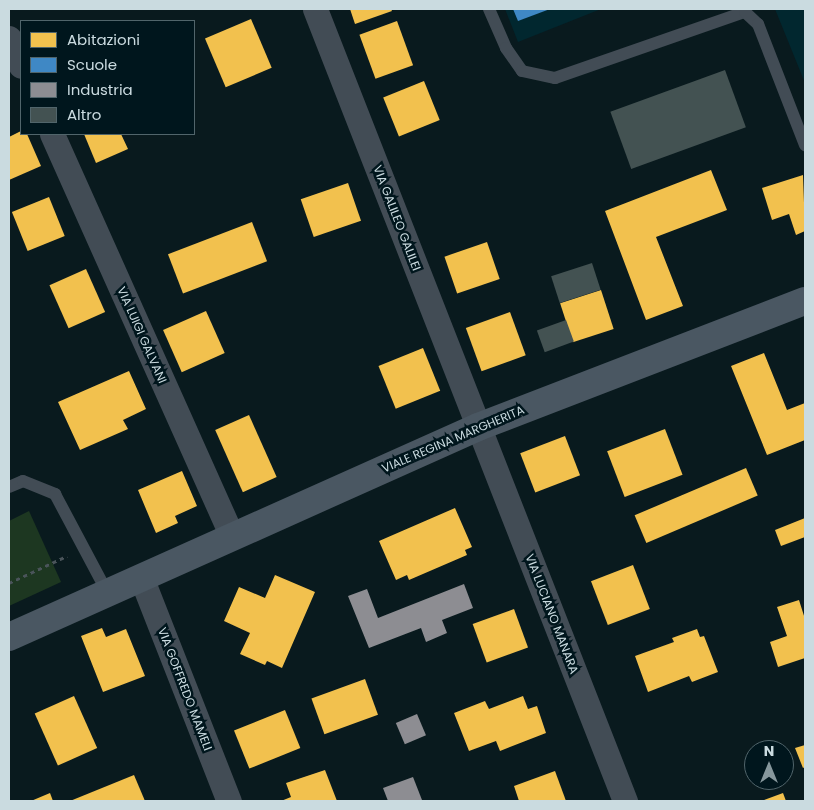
<!DOCTYPE html>
<style>
body{margin:0}
#map{position:relative;width:814px;height:810px;overflow:hidden;background:#091a1e;font-family:Poppins,sans-serif}
div>[style]{position:absolute}
.built>*{inset:0;background:#01272f}
.green>*{inset:0;background:#1d3721}
.homes>*{inset:0;background:#f2c14e;transform-origin:0 0}
.schools>*{inset:0;background:#3f88c5}
.industry>*{inset:0;background:#8d8d92;transform-origin:0 0}
.building>*{inset:0;background:#435252;transform-origin:0 0}
.path>*{height:3px;margin-top:-1.5px;transform-origin:0;background:repeating-linear-gradient(90deg,#4a545a 0 4px,transparent 0 8px)}
.lane>*{height:12px;margin:-6px;padding:0 6px;transform-origin:6px;border-radius:6px;background:#424c55}
.street>*{height:25px;margin:-12.5px;padding:0 12.5px;transform-origin:12.5px;border-radius:12.5px;background:#424c55}
.secondary>*{height:28px;margin:-14px;padding:0 14px;transform-origin:14px;border-radius:14px;background:#4a5762}
span{translate:-50% -50%;white-space:nowrap;text-align:center;line-height:1.15;-webkit-text-stroke:5px #00161d;paint-order:stroke}
.street-label{font-size:12px;color:#cadbe0}
.frame{position:absolute;inset:0;border:10px solid #cadbe0;pointer-events:none}
.legend{position:absolute;left:20px;top:20px;width:175px;height:115px;box-sizing:border-box;background:#00161d;border:1px solid #51656b;margin:0;padding:6px 9px;list-style:none;font-size:15px;color:#cadbe0}
.legend li{display:flex;align-items:center;gap:10px;height:25px}
.legend b{width:25px;border:1px solid #51656b}
.north{position:absolute;left:744px;top:740px;width:50px;height:50px;box-sizing:border-box;background:#00161d;border:1px solid #51656b;border-radius:50%;rotate:0deg;font-size:14px;font-weight:700;line-height:20px;text-align:center;color:#cadbe0}
.north::after{content:'';display:block;margin:auto;width:18px;height:22px;background:#86979c;clip-path:polygon(50% 0,100% 100%,50% 72%,0 100%)}
</style>
<div id="map">
<div class="built">
<i style="clip-path:polygon(505px 9px,601px 9px,518px 42px)"></i>
<i style="clip-path:polygon(775px 9px,805px 9px,805px 83px)"></i>
</div>
<div class="green">
<i style="clip-path:polygon(29px 511px,61px 582px,9px 606px,9px 521px)"></i>
</div>
<div class="homes">
<i style="clip-path:polygon(350px 9px,391px 9px,392px 11px,355px 24px)"></i>
<i style="left:251px;top:19px;width:53px;height:50px;rotate:67deg"></i>
<i style="left:397px;top:21px;width:47px;height:40px;rotate:70deg"></i>
<i style="left:424px;top:81px;width:42px;height:44px;rotate:68deg"></i>
<i style="clip-path:polygon(21px 131px,27px 134px,41px 166px,9px 180px,9px 137px)"></i>
<i style="clip-path:polygon(84px 134px,121px 134px,128px 149px,96px 163px)"></i>
<i style="clip-path:polygon(711px 170px,727px 210px,656px 237px,683px 306px,646px 320px,605px 211px)"></i>
<i style="clip-path:polygon(803px 175px,805px 231px,796px 235px,789px 214px,772px 220px,762px 188px)"></i>
<i style="left:348px;top:183px;width:40px;height:50px;rotate:71deg"></i>
<i style="left:49px;top:197px;width:42px;height:40px;rotate:68deg"></i>
<i style="left:252px;top:222px;width:42px;height:90px;rotate:69deg"></i>
<i style="left:487px;top:242px;width:39px;height:45px;rotate:71deg"></i>
<i style="left:86px;top:269px;width:47px;height:40px;rotate:66deg"></i>
<i style="left:601px;top:290px;width:41px;height:43px;rotate:72deg"></i>
<i style="left:206px;top:311px;width:46px;height:47px;rotate:66deg"></i>
<i style="left:510px;top:312px;width:46px;height:47px;rotate:70deg"></i>
<i style="left:423px;top:348px;width:46px;height:48px;rotate:68deg"></i>
<i style="clip-path:polygon(764px 353px,787px 410px,805px 403px,805px 440px,767px 455px,731px 366px)"></i>
<i style="clip-path:polygon(129px 371px,146px 409px,123px 420px,128px 429px,80px 450px,58px 402px)"></i>
<i style="left:249px;top:415px;width:68px;height:37px;rotate:66deg"></i>
<i style="left:665px;top:429px;width:49px;height:62px;rotate:69deg"></i>
<i style="left:565px;top:436px;width:42px;height:48px;rotate:69deg"></i>
<i style="left:746px;top:468px;width:30px;height:121px;rotate:67deg"></i>
<i style="clip-path:polygon(182px 471px,197px 506px,175px 516px,178px 523px,156px 533px,138px 490px)"></i>
<i style="clip-path:polygon(455px 508px,472px 547px,465px 550px,467px 555px,409px 580px,407px 575px,396px 580px,379px 541px)"></i>
<i style="clip-path:polygon(805px 518px,805px 537px,781px 546px,775px 530px)"></i>
<i style="left:633px;top:565px;width:47px;height:45px;rotate:69deg"></i>
<i style="clip-path:polygon(275px 575px,315px 592px,282px 668px,267px 661px,265px 665px,240px 654px,250px 633px,224px 621px,239px 587px,265px 598px)"></i>
<i style="clip-path:polygon(799px 600px,805px 619px,805px 658px,778px 667px,770px 642px,787px 636px,777px 607px)"></i>
<i style="left:514px;top:609px;width:41px;height:44px;rotate:70deg"></i>
<i style="clip-path:polygon(102px 628px,106px 637px,126px 629px,145px 676px,103px 692px,81px 636px)"></i>
<i style="clip-path:polygon(697px 629px,700px 637px,704px 636px,718px 672px,692px 682px,689px 676px,648px 692px,635px 656px,674px 642px,672px 638px)"></i>
<i style="left:365px;top:679px;width:38px;height:57px;rotate:70deg"></i>
<i style="left:74px;top:696px;width:57px;height:43px;rotate:66deg"></i>
<i style="clip-path:polygon(523px 696px,528px 709px,537px 706px,546px 733px,500px 751px,496px 741px,469px 751px,454px 713px,485px 701px,489px 709px)"></i>
<i style="left:285px;top:710px;width:41px;height:55px;rotate:68deg"></i>
<i style="clip-path:polygon(805px 745px,805px 767px,803px 768px,795px 748px)"></i>
<i style="clip-path:polygon(325px 770px,337px 801px,281px 801px,291px 797px,286px 783px)"></i>
<i style="clip-path:polygon(555px 771px,566px 801px,519px 801px,514px 786px)"></i>
<i style="clip-path:polygon(134px 775px,145px 801px,70px 801px)"></i>
<i style="clip-path:polygon(50px 793px,53px 801px,31px 801px)"></i>
<i style="clip-path:polygon(783px 793px,786px 801px,761px 801px)"></i>
</div>
<div class="schools">
<i style="clip-path:polygon(513px 9px,550px 9px,518px 21px)"></i>
</div>
<div class="industry">
<i style="clip-path:polygon(464px 584px,473px 608px,442px 620px,447px 633px,426px 642px,421px 628px,369px 648px,348px 596px,367px 589px,378px 618px)"></i>
<i style="left:417px;top:714px;width:23px;height:23px;rotate:67deg"></i>
<i style="clip-path:polygon(413px 777px,422px 800px,388px 801px,383px 788px)"></i>
</div>
<div class="building">
<i style="left:725px;top:70px;width:61px;height:122px;rotate:70deg"></i>
<i style="left:592px;top:263px;width:28px;height:43px;rotate:72deg"></i>
<i style="left:566px;top:320px;width:23px;height:31px;rotate:70deg"></i>
</div>
<div class="path">
<i style="left:9px;top:583px;width:64px;rotate:-25deg"></i>
</div>
<div class="lane">
<i style="left:489px;top:9px;width:43px;rotate:66.4deg"></i>
<i style="left:506px;top:48px;width:28px;rotate:55deg"></i>
<i style="left:522px;top:71px;width:34px;rotate:12deg"></i>
<i style="left:555px;top:78px;width:201px;rotate:-19.2deg"></i>
<i style="left:745px;top:12px;width:18px;rotate:43deg"></i>
<i style="left:758px;top:24px;width:130px;rotate:68.8deg"></i>
<i style="left:9px;top:487px;width:15px;rotate:-23deg"></i>
<i style="left:23px;top:481px;width:35px;rotate:22deg"></i>
<i style="left:55px;top:494px;width:111px;rotate:62deg"></i>
</div>
<div class="street">
<i style="left:315px;top:9px;width:851px;rotate:68.62deg"></i>
<i style="left:9px;top:38px;width:30px;rotate:67deg"></i>
<i style="left:52px;top:134px;width:440px;rotate:65.9deg"></i>
<i style="left:141px;top:577px;width:241px;rotate:68.6deg"></i>
</div>
<div class="secondary">
<i style="left:9px;top:637px;width:514px;rotate:-24.12deg"></i>
<i style="left:478px;top:427px;width:350px;rotate:-21.1deg"></i>
</div>
<div class="street-label">
<span style="left:397px;top:218px;rotate:69deg">VIA GALILEO GALILEI</span>
<span style="left:142px;top:335px;rotate:66deg">VIA LUIGI GALVANI</span>
<span style="left:453px;top:439px;rotate:-23deg">VIALE REGINA MARGHERITA</span>
<span style="left:552px;top:614px;rotate:69deg">VIA LUCIANO MANARA</span>
<span style="left:185px;top:689px;rotate:69deg">VIA GOFFREDO MAMELI</span>
</div>
<div class="frame"></div>
<ul class="legend">
<li><b style="height:14px;background:#f2c14e"></b>Abitazioni</li>
<li><b style="height:14px;background:#3f88c5"></b>Scuole</li>
<li><b style="height:14px;background:#8d8d92"></b>Industria</li>
<li><b style="height:14px;background:#435252"></b>Altro</li>
</ul>
<div class="north">N</div>
</div>
